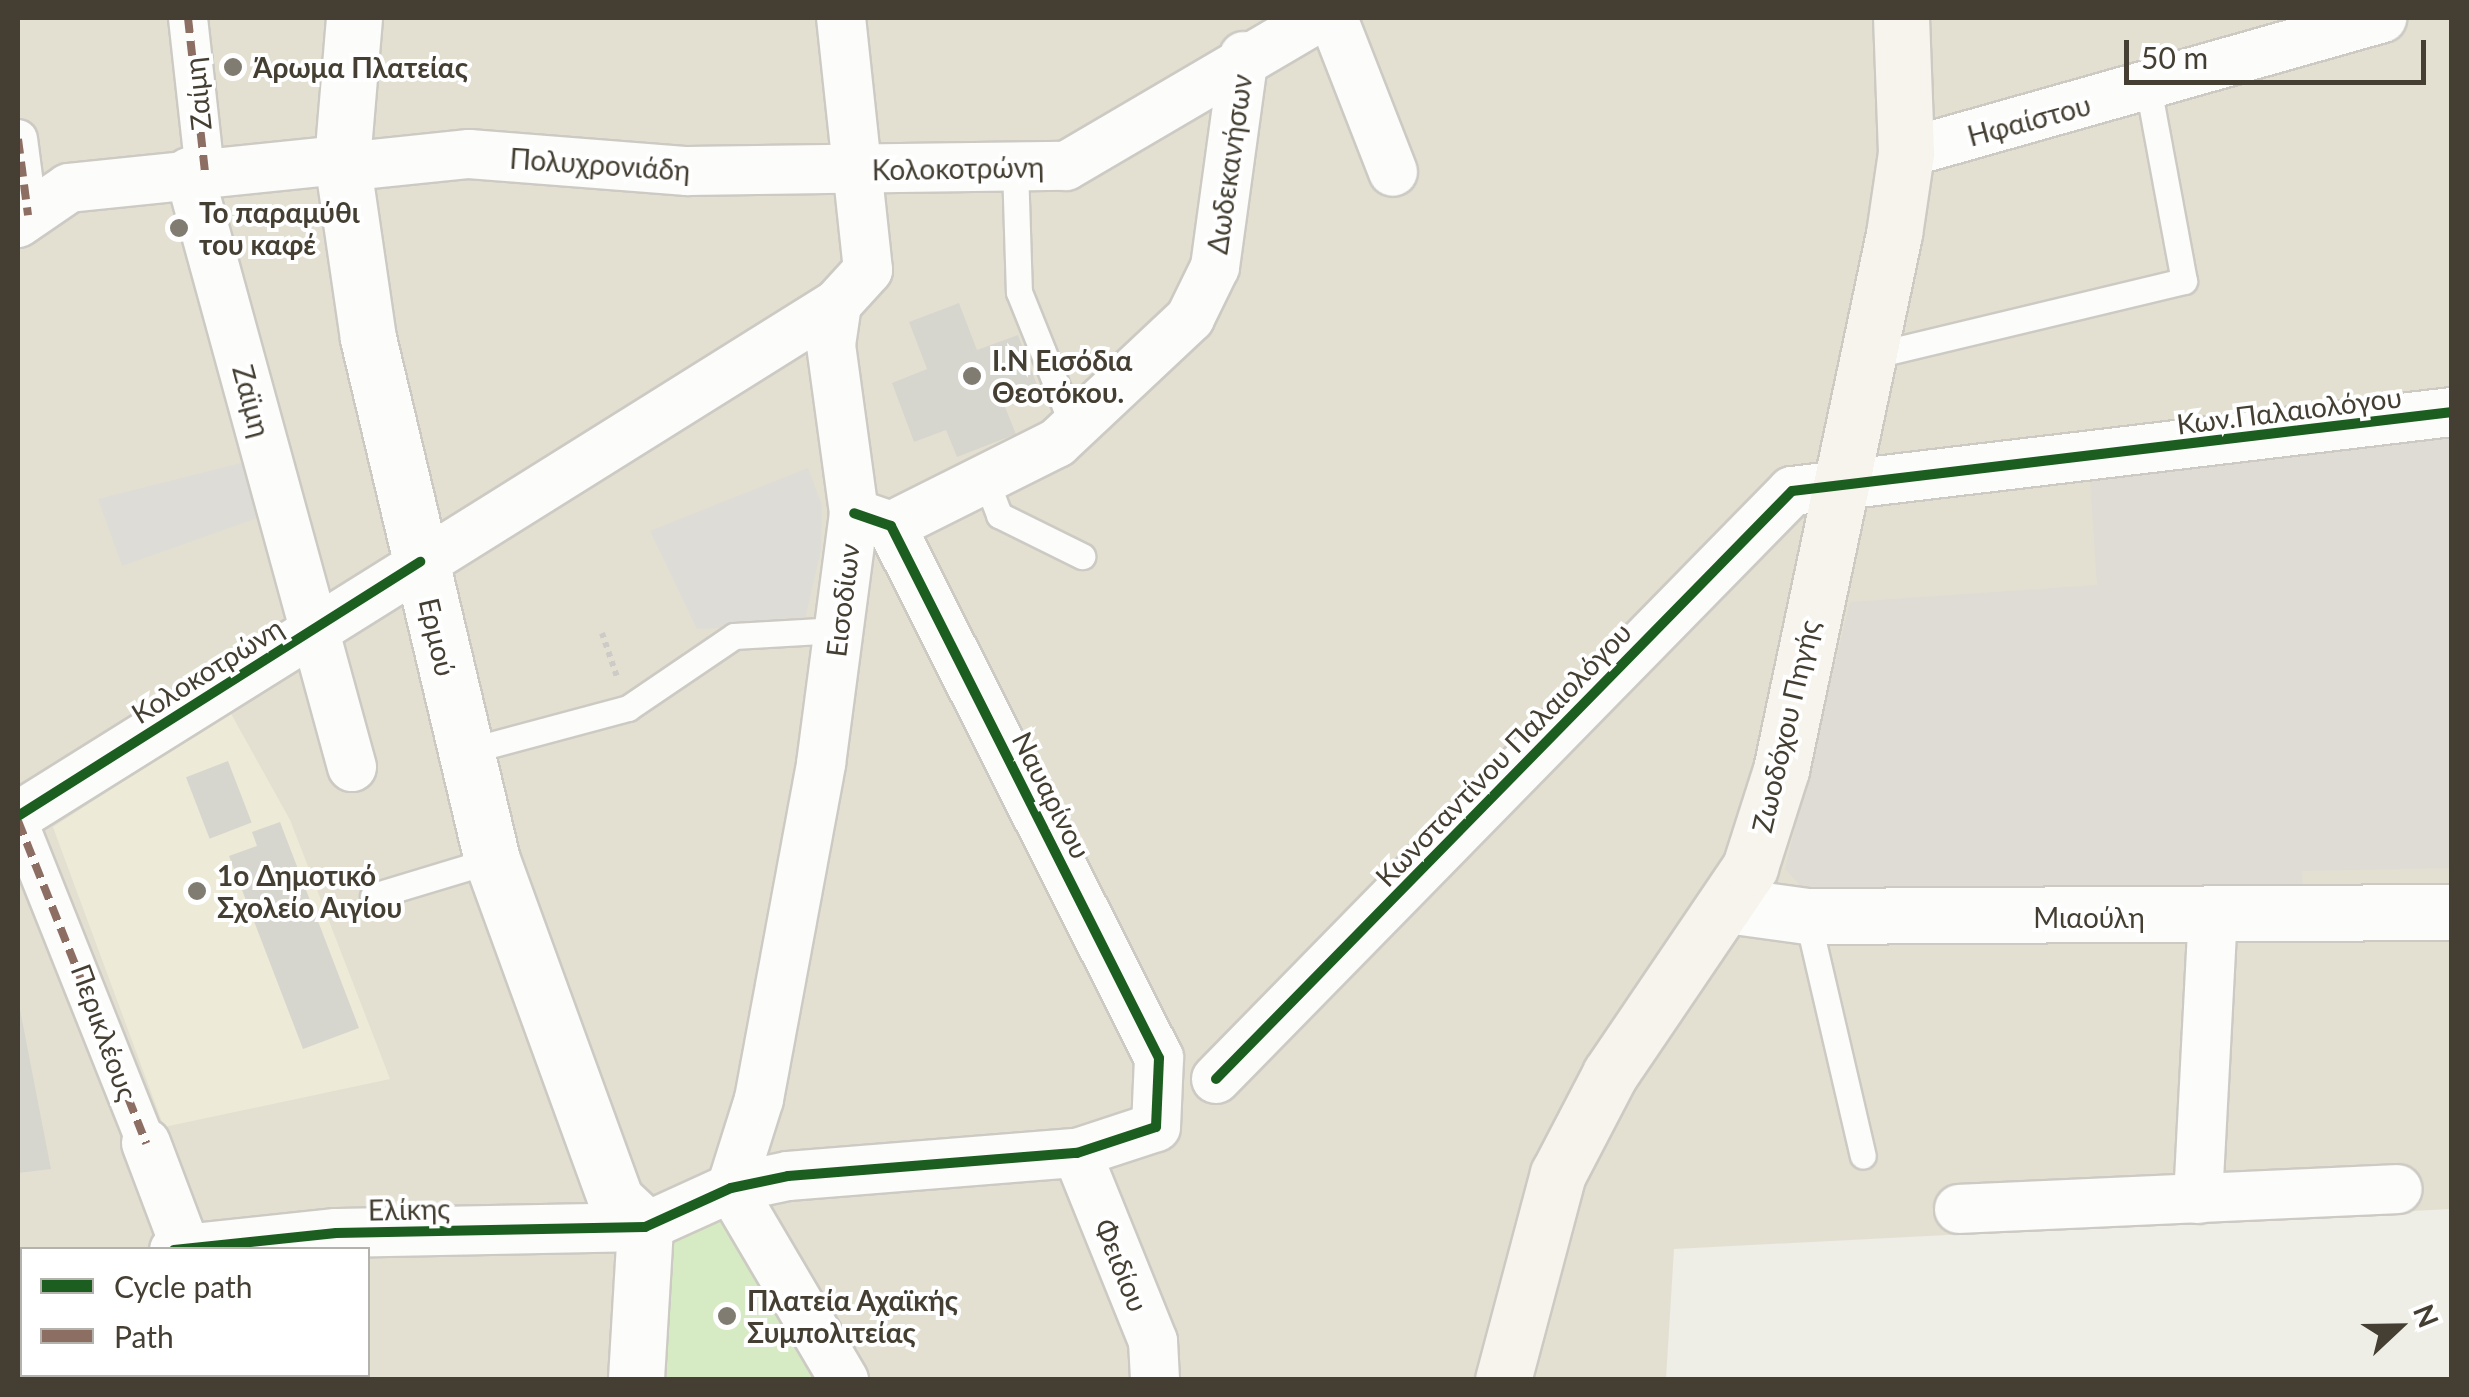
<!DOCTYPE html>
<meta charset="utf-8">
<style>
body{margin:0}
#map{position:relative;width:2469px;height:1397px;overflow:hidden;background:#eeede6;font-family:Lato,sans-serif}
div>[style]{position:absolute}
.residential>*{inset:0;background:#e3e0d2}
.industrial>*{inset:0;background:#dedcd4}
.education>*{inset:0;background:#edead7}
.green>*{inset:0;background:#d6ebc3}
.parking>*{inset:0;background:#dddcd6}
.building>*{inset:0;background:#d7d6ce;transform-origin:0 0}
.path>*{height:6px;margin-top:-3px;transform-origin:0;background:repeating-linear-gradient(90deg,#cdcbc5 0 5px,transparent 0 10px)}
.roads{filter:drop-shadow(2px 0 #cccac3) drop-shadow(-2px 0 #cccac3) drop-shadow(0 2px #cccac3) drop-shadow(0 -2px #cccac3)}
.service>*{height:25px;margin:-12.5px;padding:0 12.5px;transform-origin:12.5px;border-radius:12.5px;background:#fcfcfb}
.pedestrian>*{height:38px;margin:-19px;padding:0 19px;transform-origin:19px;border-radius:19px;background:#fcfcfb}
.minor>*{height:48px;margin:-24px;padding:0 24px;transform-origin:24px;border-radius:24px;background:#fcfcfb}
.tertiary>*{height:55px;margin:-27.5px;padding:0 27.5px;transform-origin:27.5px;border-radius:27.5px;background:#fcfcfb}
.secondary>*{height:55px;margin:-27.5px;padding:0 27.5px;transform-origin:27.5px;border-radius:27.5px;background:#f6f4ec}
.quiet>*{height:8px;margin-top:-4px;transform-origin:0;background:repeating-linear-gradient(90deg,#8d6e63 0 15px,transparent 0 23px)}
.cycleway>*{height:10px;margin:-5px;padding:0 5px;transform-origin:5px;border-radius:5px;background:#1b5e20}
.dots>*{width:28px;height:28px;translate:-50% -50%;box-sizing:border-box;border:5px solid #fff;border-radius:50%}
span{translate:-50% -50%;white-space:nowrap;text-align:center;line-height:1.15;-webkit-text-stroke:8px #fff;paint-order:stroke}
.poi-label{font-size:28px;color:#443f32;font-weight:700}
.left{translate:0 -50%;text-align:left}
.street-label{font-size:28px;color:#443f32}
.frame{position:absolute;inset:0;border:20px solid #443f32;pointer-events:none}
.legend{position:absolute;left:20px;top:1247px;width:350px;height:130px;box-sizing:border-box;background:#fff;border:2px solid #b4b2ad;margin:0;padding:12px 18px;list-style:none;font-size:30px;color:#443f32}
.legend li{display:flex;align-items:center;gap:20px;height:50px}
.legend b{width:50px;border:2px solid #b4b2ad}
.north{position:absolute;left:2349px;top:1277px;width:100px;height:100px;-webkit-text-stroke:8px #fff;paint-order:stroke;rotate:68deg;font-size:28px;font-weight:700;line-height:40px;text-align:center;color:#443f32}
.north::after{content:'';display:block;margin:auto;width:35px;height:45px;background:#443f32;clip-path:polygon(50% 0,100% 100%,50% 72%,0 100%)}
.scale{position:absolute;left:2124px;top:40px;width:302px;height:45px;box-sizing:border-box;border:5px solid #443f32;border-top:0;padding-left:12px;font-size:30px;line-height:35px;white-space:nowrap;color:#443f32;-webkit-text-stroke:8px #fff;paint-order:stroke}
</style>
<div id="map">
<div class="residential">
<i style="clip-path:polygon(evenodd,18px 18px,2451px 18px,2451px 1209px,1674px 1249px,1666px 1379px,18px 1379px,18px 18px,22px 1250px,368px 1250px,368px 1374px,22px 1374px,22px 1250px)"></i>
</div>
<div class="industrial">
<i style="clip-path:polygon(2451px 434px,2451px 868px,2302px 871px,2303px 892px,1810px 896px,1785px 869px,1850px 602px,2097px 585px,2090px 481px)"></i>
</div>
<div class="education">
<i style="clip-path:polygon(230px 712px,290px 820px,390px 1079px,164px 1127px,53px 827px)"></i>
</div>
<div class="green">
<i style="clip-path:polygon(730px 1214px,826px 1379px,661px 1380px,671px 1240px)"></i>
</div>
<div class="parking">
<i style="clip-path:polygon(273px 455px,291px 506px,122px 566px,98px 499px)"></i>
<i style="clip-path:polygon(808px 468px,822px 505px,821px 550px,804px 624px,697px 629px,650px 531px)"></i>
</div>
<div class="building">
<i style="clip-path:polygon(959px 303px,977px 350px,1018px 335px,1040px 393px,1005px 407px,1016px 434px,957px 457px,946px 430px,914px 442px,892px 383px,927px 369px,909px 322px)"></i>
<i style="left:228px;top:761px;width:66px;height:45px;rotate:69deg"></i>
<i style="clip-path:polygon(280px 822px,359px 1028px,303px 1049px,229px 856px,257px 846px,252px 832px)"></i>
<i style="clip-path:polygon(18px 999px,51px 1169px,18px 1173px)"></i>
</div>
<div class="path">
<i style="left:602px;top:633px;width:50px;rotate:71.2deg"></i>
</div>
<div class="roads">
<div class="service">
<i style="left:1015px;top:167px;width:125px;rotate:88.2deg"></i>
<i style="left:1019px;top:292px;width:148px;rotate:68.1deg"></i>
<i style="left:1867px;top:357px;width:326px;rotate:-13.5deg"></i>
<i style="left:2184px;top:281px;width:197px;rotate:-100.5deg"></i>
<i style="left:985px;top:478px;width:40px;rotate:69deg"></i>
<i style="left:999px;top:515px;width:93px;rotate:26.3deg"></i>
<i style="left:464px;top:752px;width:170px;rotate:-15deg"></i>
<i style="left:628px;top:708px;width:128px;rotate:-34.2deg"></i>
<i style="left:734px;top:636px;width:104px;rotate:-3.3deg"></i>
<i style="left:373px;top:896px;width:124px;rotate:-16.8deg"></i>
<i style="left:1807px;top:916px;width:246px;rotate:76.9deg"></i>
</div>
<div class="pedestrian">
<i style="left:188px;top:18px;width:154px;rotate:83.7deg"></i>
<i style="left:18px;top:139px;width:77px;rotate:82.5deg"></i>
<i style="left:18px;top:821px;width:347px;rotate:68.3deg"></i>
</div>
<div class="minor">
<i style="left:1333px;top:18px;width:165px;rotate:68.7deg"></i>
<i style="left:1906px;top:153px;width:495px;rotate:-15.8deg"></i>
<i style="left:343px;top:167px;width:127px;rotate:-5.9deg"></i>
<i style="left:469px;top:154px;width:219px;rotate:4.5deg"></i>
<i style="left:687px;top:171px;width:379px;rotate:-0.8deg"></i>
<i style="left:1066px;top:166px;width:292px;rotate:-30.4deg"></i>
<i style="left:189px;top:172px;width:617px;rotate:74.68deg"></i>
<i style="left:18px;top:223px;width:62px;rotate:-34.5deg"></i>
<i style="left:69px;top:188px;width:274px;rotate:-5.9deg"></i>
<i style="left:891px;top:526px;width:186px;rotate:-26.6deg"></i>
<i style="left:1057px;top:443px;width:183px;rotate:-43.2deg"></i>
<i style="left:1190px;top:318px;width:57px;rotate:-63.9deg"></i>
<i style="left:1215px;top:267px;width:213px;rotate:-82.2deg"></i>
<i style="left:18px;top:816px;width:966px;rotate:-32.01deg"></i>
<i style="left:1216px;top:1079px;width:823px;rotate:-45.59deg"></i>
<i style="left:1792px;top:491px;width:665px;rotate:-6.83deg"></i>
<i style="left:146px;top:1143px;width:110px;rotate:69.3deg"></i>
<i style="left:1077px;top:1153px;width:203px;rotate:68deg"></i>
<i style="left:1153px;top:1341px;width:39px;rotate:87deg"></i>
<i style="left:731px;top:1188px;width:93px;rotate:-72.5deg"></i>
<i style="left:759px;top:1099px;width:341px;rotate:-79.5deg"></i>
<i style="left:821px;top:764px;width:253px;rotate:-82.5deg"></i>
<i style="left:854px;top:513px;width:170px;rotate:-97.8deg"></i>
<i style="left:831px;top:345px;width:41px;rotate:-81.7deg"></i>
<i style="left:837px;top:304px;width:46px;rotate:-47.6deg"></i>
<i style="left:868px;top:270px;width:253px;rotate:-96.1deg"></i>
<i style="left:731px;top:1188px;width:223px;rotate:59.5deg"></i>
<i style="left:2198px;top:1199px;width:282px;rotate:-87deg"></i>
<i style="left:1959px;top:1209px;width:439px;rotate:-2.6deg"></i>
<i style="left:174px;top:1250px;width:163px;rotate:-6deg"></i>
<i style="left:336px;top:1233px;width:309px;rotate:-1.1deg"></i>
<i style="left:645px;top:1227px;width:94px;rotate:-24.4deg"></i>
<i style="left:731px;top:1188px;width:58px;rotate:-11.9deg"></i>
<i style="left:788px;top:1176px;width:290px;rotate:-4.6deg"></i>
<i style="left:1077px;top:1153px;width:83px;rotate:-18.2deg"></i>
<i style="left:1156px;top:1127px;width:69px;rotate:-87.5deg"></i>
<i style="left:1159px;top:1058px;width:596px;rotate:-116.74deg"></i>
<i style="left:891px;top:526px;width:39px;rotate:-161deg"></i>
<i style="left:18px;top:1292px;width:4px;rotate:-14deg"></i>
</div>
<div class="tertiary">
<i style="left:354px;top:18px;width:143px;rotate:94.8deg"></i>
<i style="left:342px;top:160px;width:180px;rotate:81.7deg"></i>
<i style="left:368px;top:338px;width:537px;rotate:76.64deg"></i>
<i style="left:492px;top:860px;width:362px;rotate:70deg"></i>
<i style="left:616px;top:1200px;width:40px;rotate:43deg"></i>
<i style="left:645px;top:1227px;width:153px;rotate:93.4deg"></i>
<i style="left:1727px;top:905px;width:81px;rotate:7.8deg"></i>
<i style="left:1807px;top:916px;width:645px;rotate:-0.36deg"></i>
</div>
<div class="secondary">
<i style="left:1503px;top:1380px;width:213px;rotate:-75.1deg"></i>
<i style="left:1558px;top:1174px;width:113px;rotate:-62.5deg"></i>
<i style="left:1610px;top:1074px;width:250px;rotate:-55.9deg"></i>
<i style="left:1750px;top:867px;width:102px;rotate:-72.3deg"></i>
<i style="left:1781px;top:770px;width:548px;rotate:-78.1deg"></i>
<i style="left:1894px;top:234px;width:82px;rotate:-81.6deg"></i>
<i style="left:1906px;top:153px;width:135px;rotate:-92.1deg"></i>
</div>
</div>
<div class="quiet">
<i style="left:188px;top:18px;width:154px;rotate:83.7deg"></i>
<i style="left:18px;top:139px;width:77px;rotate:82.5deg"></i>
<i style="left:18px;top:821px;width:347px;rotate:68.3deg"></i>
</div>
<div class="cycleway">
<i style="left:18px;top:816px;width:476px;rotate:-32.3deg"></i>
<i style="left:1216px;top:1079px;width:823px;rotate:-45.59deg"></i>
<i style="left:1792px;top:491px;width:665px;rotate:-6.83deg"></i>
<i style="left:174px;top:1250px;width:163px;rotate:-6deg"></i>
<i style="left:336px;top:1233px;width:309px;rotate:-1.1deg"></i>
<i style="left:645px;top:1227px;width:94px;rotate:-24.4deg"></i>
<i style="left:731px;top:1188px;width:58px;rotate:-11.9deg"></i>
<i style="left:788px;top:1176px;width:290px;rotate:-4.6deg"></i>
<i style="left:1077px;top:1153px;width:83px;rotate:-18.2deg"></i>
<i style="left:1156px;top:1127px;width:69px;rotate:-87.5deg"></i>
<i style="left:1159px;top:1058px;width:596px;rotate:-116.74deg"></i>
<i style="left:891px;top:526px;width:39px;rotate:-161deg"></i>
</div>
<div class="dots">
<i style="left:233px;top:67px;background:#807c71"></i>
<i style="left:179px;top:228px;background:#807c71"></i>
<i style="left:972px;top:376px;background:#807c71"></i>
<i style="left:197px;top:891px;background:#807c71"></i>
<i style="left:727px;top:1316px;background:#807c71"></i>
</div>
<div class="poi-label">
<span class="left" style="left:253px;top:67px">Άρωμα Πλατείας</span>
<span class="left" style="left:199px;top:228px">Το παραμύθι<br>του καφέ</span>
<span class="left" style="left:992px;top:376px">Ι.Ν Εισόδια<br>Θεοτόκου.</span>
<span class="left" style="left:217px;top:891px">1o Δημοτικό<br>Σχολείο Αιγίου</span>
<span class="left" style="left:747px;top:1316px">Πλατεία Αχαϊκής<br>Συμπολιτείας</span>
</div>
<div class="street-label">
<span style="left:197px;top:94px;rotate:-96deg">Ζαίμη</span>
<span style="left:2029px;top:120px;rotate:-15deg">Ηφαίστου</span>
<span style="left:600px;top:164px;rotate:4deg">Πολυχρονιάδη</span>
<span style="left:1229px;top:164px;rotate:-82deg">Δωδεκανήσων</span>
<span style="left:958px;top:168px;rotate:-1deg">Κολοκοτρώνη</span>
<span style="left:252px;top:401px;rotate:75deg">Ζαϊμη</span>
<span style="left:2289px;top:410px;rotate:-7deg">Κων.Παλαιολόγου</span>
<span style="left:842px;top:600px;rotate:-83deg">Εισοδίων</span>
<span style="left:438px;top:637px;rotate:77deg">Ερμού</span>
<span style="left:207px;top:670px;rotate:-32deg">Κολοκοτρώνη</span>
<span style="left:1785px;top:726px;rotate:-77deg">Ζωοδόχου Πηγής</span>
<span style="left:1503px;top:754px;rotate:-46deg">Κωνσταντίνου Παλαιολόγου</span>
<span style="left:1052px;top:795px;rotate:63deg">Ναυαρίνου</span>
<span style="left:2089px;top:917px">Μιαούλη</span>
<span style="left:105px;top:1032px;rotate:70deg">Περικλέους</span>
<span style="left:409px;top:1209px;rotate:-1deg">Ελίκης</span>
<span style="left:1122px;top:1265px;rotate:68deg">Φειδίου</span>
</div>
<div class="frame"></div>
<ul class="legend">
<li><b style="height:12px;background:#1b5e20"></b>Cycle path</li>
<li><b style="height:12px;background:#8d6e63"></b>Path</li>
</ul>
<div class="north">N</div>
<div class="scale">50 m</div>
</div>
